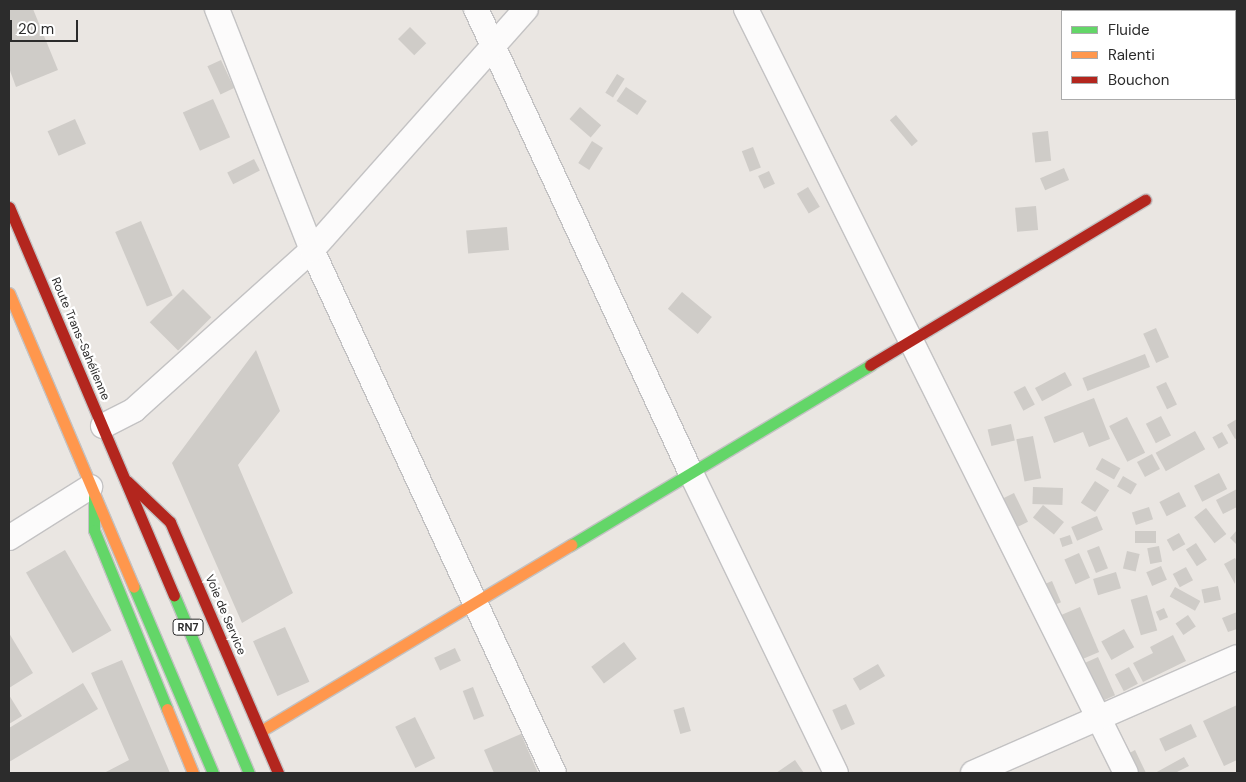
<!DOCTYPE html>
<meta charset="utf-8">
<style>
body{margin:0}
#map{position:relative;width:1246px;height:782px;overflow:hidden;background:#eae6e2;font-family:"DM Sans",sans-serif}
div>[style]{position:absolute}
.building>*{inset:0;background:#cfccc8;transform-origin:0 0}
.roads{filter:drop-shadow(1px 0 #c3c2c3) drop-shadow(-1px 0 #c3c2c3) drop-shadow(0 1px #c3c2c3) drop-shadow(0 -1px #c3c2c3)}
.street>*{height:24px;margin:-12px;padding:0 12px;transform-origin:12px;border-radius:12px;background:#fcfbfb}
.fast>*{height:11px;margin:-5.5px;padding:0 5.5px;transform-origin:5.5px;border-radius:5.5px;background:#63d668}
.slow>*{height:11px;margin:-5.5px;padding:0 5.5px;transform-origin:5.5px;border-radius:5.5px;background:#ff974d}
.jam>*{height:11px;margin:-5.5px;padding:0 5.5px;transform-origin:5.5px;border-radius:5.5px;background:#b3261e}
span{translate:-50% -50%;white-space:nowrap;text-align:center;line-height:1.15;-webkit-text-stroke:4.5px #fff;paint-order:stroke}
.shield-label span{padding:1px 4px;background:#fff;border:1px solid;border-radius:4px;-webkit-text-stroke-width:0}
.shield-label{font-size:11px;color:#2c2c2c;font-weight:700}
.street-label{font-size:12px;color:#2c2c2c}
.frame{position:absolute;inset:0;border:10px solid #2c2c2c;pointer-events:none}
.legend{position:absolute;left:1061px;top:10px;width:175px;height:90px;box-sizing:border-box;background:#fff;border:1px solid #ababab;margin:0;padding:6px 9px;list-style:none;font-size:15px;color:#2c2c2c}
.legend li{display:flex;align-items:center;gap:10px;height:25px}
.legend b{width:25px;border:1px solid #ababab}
.scale{position:absolute;left:10px;top:20px;width:68px;height:22px;box-sizing:border-box;border:2px solid #2c2c2c;border-top:0;padding-left:6px;font-size:15px;line-height:18px;white-space:nowrap;color:#2c2c2c;-webkit-text-stroke:4px #fff;paint-order:stroke}
</style>
<div id="map">
<div class="building">
<i style="clip-path:polygon(9px 9px,33px 9px,58px 70px,16px 87px,9px 68px)"></i>
<i style="left:410px;top:27px;width:23px;height:17px;rotate:45deg"></i>
<i style="left:221px;top:60px;width:31px;height:15px;rotate:65deg"></i>
<i style="left:617px;top:74px;width:9px;height:22px;rotate:32deg"></i>
<i style="left:626px;top:87px;width:25px;height:17px;rotate:34deg"></i>
<i style="left:213px;top:99px;width:42px;height:33px;rotate:66deg"></i>
<i style="left:580px;top:107px;width:28px;height:16px;rotate:41deg"></i>
<i style="left:896px;top:115px;width:34px;height:8px;rotate:50deg"></i>
<i style="left:75px;top:119px;width:27px;height:30px;rotate:66deg"></i>
<i style="left:1048px;top:131px;width:30px;height:16px;rotate:84deg"></i>
<i style="left:592px;top:141px;width:13px;height:26px;rotate:32deg"></i>
<i style="left:753px;top:147px;width:22px;height:12px;rotate:69deg"></i>
<i style="left:254px;top:159px;width:13px;height:30px;rotate:63deg"></i>
<i style="left:1064px;top:168px;width:13px;height:26px;rotate:67deg"></i>
<i style="left:769px;top:171px;width:14px;height:12px;rotate:65deg"></i>
<i style="left:808px;top:187px;width:23px;height:13px;rotate:59deg"></i>
<i style="left:1036px;top:206px;width:24px;height:21px;rotate:85deg"></i>
<i style="left:141px;top:221px;width:81px;height:28px;rotate:67deg"></i>
<i style="left:507px;top:227px;width:23px;height:41px;rotate:85deg"></i>
<i style="left:183px;top:289px;width:40px;height:47px;rotate:45deg"></i>
<i style="left:682px;top:292px;width:39px;height:22px;rotate:40deg"></i>
<i style="left:1156px;top:328px;width:32px;height:14px;rotate:66deg"></i>
<i style="clip-path:polygon(256px 350px,280px 411px,238px 465px,293px 593px,242px 623px,172px 463px)"></i>
<i style="left:1145px;top:354px;width:14px;height:67px;rotate:69deg"></i>
<i style="left:1065px;top:372px;width:15px;height:34px;rotate:62deg"></i>
<i style="left:1166px;top:382px;width:25px;height:11px;rotate:64deg"></i>
<i style="left:1025px;top:386px;width:21px;height:13px;rotate:62deg"></i>
<i style="clip-path:polygon(1094px 398px,1110px 439px,1089px 447px,1083px 432px,1054px 443px,1044px 417px)"></i>
<i style="left:1161px;top:416px;width:22px;height:17px;rotate:63deg"></i>
<i style="left:1127px;top:417px;width:40px;height:20px;rotate:63deg"></i>
<i style="clip-path:polygon(1237px 419px,1237px 438px,1235px 439px,1227px 425px)"></i>
<i style="left:1011px;top:424px;width:17px;height:24px;rotate:77deg"></i>
<i style="left:1195px;top:431px;width:21px;height:45px;rotate:61deg"></i>
<i style="left:1222px;top:432px;width:13px;height:11px;rotate:61deg"></i>
<i style="left:1033px;top:436px;width:43px;height:17px;rotate:79deg"></i>
<i style="left:1152px;top:454px;width:17px;height:17px;rotate:62deg"></i>
<i style="left:1102px;top:458px;width:21px;height:13px;rotate:29deg"></i>
<i style="left:1219px;top:473px;width:18px;height:28px;rotate:63deg"></i>
<i style="left:1123px;top:476px;width:16px;height:12px;rotate:30deg"></i>
<i style="left:1095px;top:481px;width:17px;height:26px;rotate:33deg"></i>
<i style="left:1033px;top:487px;width:30px;height:17px;rotate:2deg"></i>
<i style="clip-path:polygon(1237px 489px,1237px 507px,1223px 514px,1216px 500px)"></i>
<i style="left:1179px;top:492px;width:16px;height:22px;rotate:63deg"></i>
<i style="left:1014px;top:493px;width:32px;height:13px;rotate:64deg"></i>
<i style="left:1043px;top:505px;width:27px;height:16px;rotate:39deg"></i>
<i style="left:1149px;top:507px;width:13px;height:18px;rotate:72deg"></i>
<i style="left:1206px;top:508px;width:33px;height:15px;rotate:52deg"></i>
<i style="left:1097px;top:516px;width:15px;height:28px;rotate:67deg"></i>
<i style="clip-path:polygon(1237px 530px,1237px 545px,1230px 538px)"></i>
<i style="left:1135px;top:531px;width:21px;height:12px"></i>
<i style="left:1179px;top:533px;width:13px;height:14px;rotate:61deg"></i>
<i style="left:1070px;top:535px;width:9px;height:11px;rotate:72deg"></i>
<i style="left:1196px;top:543px;width:20px;height:12px;rotate:57deg"></i>
<i style="left:1099px;top:546px;width:24px;height:13px;rotate:68deg"></i>
<i style="left:1159px;top:546px;width:16px;height:12px;rotate:79deg"></i>
<i style="left:65px;top:550px;width:93px;height:45px;rotate:60deg"></i>
<i style="left:1127px;top:551px;width:13px;height:18px;rotate:13deg"></i>
<i style="left:1079px;top:553px;width:27px;height:16px;rotate:66deg"></i>
<i style="clip-path:polygon(1235px 558px,1237px 562px,1235px 584px,1224px 564px)"></i>
<i style="left:1161px;top:566px;width:15px;height:16px;rotate:67deg"></i>
<i style="left:1186px;top:567px;width:15px;height:15px;rotate:62deg"></i>
<i style="left:1116px;top:572px;width:17px;height:24px;rotate:73deg"></i>
<i style="left:1052px;top:581px;width:23px;height:9px;rotate:67deg"></i>
<i style="left:1218px;top:586px;width:14px;height:17px;rotate:78deg"></i>
<i style="left:1175px;top:587px;width:29px;height:11px;rotate:29deg"></i>
<i style="left:1147px;top:595px;width:37px;height:17px;rotate:74deg"></i>
<i style="left:1080px;top:607px;width:49px;height:23px;rotate:67deg"></i>
<i style="left:1164px;top:608px;width:10px;height:9px;rotate:66deg"></i>
<i style="clip-path:polygon(1237px 612px,1237px 629px,1228px 632px,1222px 618px)"></i>
<i style="left:1188px;top:615px;width:14px;height:15px;rotate:56deg"></i>
<i style="left:285px;top:627px;width:60px;height:35px;rotate:66deg"></i>
<i style="left:1124px;top:629px;width:21px;height:26px;rotate:61deg"></i>
<i style="clip-path:polygon(9px 633px,33px 673px,9px 688px)"></i>
<i style="clip-path:polygon(1173px 635px,1186px 661px,1143px 682px,1133px 663px,1153px 653px,1150px 647px)"></i>
<i style="left:624px;top:642px;width:21px;height:41px;rotate:53deg"></i>
<i style="left:455px;top:648px;width:14px;height:23px;rotate:65deg"></i>
<i style="left:1098px;top:657px;width:42px;height:20px;rotate:66deg"></i>
<i style="clip-path:polygon(122px 660px,170px 773px,104px 773px,129px 760px,91px 673px)"></i>
<i style="left:878px;top:664px;width:14px;height:29px;rotate:60deg"></i>
<i style="left:1129px;top:667px;width:19px;height:16px;rotate:62deg"></i>
<i style="clip-path:polygon(83px 683px,98px 709px,9px 762px,9px 728px)"></i>
<i style="left:473px;top:687px;width:31px;height:11px;rotate:69deg"></i>
<i style="clip-path:polygon(9px 695px,22px 716px,9px 724px)"></i>
<i style="left:846px;top:704px;width:22px;height:15px;rotate:66deg"></i>
<i style="clip-path:polygon(1237px 705px,1237px 760px,1224px 766px,1203px 721px)"></i>
<i style="left:684px;top:707px;width:25px;height:11px;rotate:74deg"></i>
<i style="left:415px;top:717px;width:46px;height:22px;rotate:64deg"></i>
<i style="left:1191px;top:724px;width:14px;height:35px;rotate:65deg"></i>
<i style="clip-path:polygon(521px 734px,538px 773px,494px 773px,484px 750px)"></i>
<i style="clip-path:polygon(1135px 750px,1146px 773px,1133px 773px,1124px 756px)"></i>
<i style="clip-path:polygon(1184px 757px,1189px 766px,1175px 773px,1155px 773px)"></i>
<i style="clip-path:polygon(795px 760px,804px 773px,776px 773px)"></i>
</div>
<div class="roads">
<div class="street">
<i style="left:217px;top:9px;width:259px;rotate:68.5deg"></i>
<i style="left:312px;top:250px;width:576px;rotate:65.17deg"></i>
<i style="left:476px;top:9px;width:509px;rotate:65.15deg"></i>
<i style="left:690px;top:471px;width:335px;rotate:64.2deg"></i>
<i style="left:746px;top:9px;width:853px;rotate:63.56deg"></i>
<i style="left:103px;top:426px;width:35px;rotate:-27deg"></i>
<i style="left:134px;top:410px;width:239px;rotate:-42deg"></i>
<i style="left:312px;top:250px;width:322px;rotate:-48.4deg"></i>
<i style="left:9px;top:538px;width:96px;rotate:-32.2deg"></i>
<i style="left:973px;top:773px;width:288px;rotate:-23.7deg"></i>
</div>
<div class="fast">
<i style="left:94px;top:497px;width:33px;rotate:90deg"></i>
<i style="left:94px;top:530px;width:193px;rotate:67.8deg"></i>
<i style="left:571px;top:545px;width:349px;rotate:-31deg"></i>
<i style="left:134px;top:587px;width:202px;rotate:67deg"></i>
<i style="left:174px;top:595px;width:193px;rotate:67.2deg"></i>
</div>
<div class="slow">
<i style="left:9px;top:293px;width:319px;rotate:67deg"></i>
<i style="left:167px;top:709px;width:69px;rotate:67.9deg"></i>
<i style="left:261px;top:731px;width:362px;rotate:-31deg"></i>
</div>
<div class="jam">
<i style="left:9px;top:207px;width:422px;rotate:67deg"></i>
<i style="left:870px;top:365px;width:321px;rotate:-31deg"></i>
<i style="left:127px;top:481px;width:59px;rotate:43.6deg"></i>
<i style="left:170px;top:522px;width:273px;rotate:66.7deg"></i>
</div>
</div>
<div class="shield-label">
<span style="left:188px;top:627px">RN7</span>
</div>
<div class="street-label">
<span style="left:80px;top:339px;rotate:67deg">Route Trans-Sahélienne</span>
<span style="left:225px;top:615px;rotate:67deg">Voie de Service</span>
</div>
<div class="frame"></div>
<ul class="legend">
<li><b style="height:6px;background:#63d668"></b>Fluide</li>
<li><b style="height:6px;background:#ff974d"></b>Ralenti</li>
<li><b style="height:6px;background:#b3261e"></b>Bouchon</li>
</ul>
<div class="scale">20 m</div>
</div>
